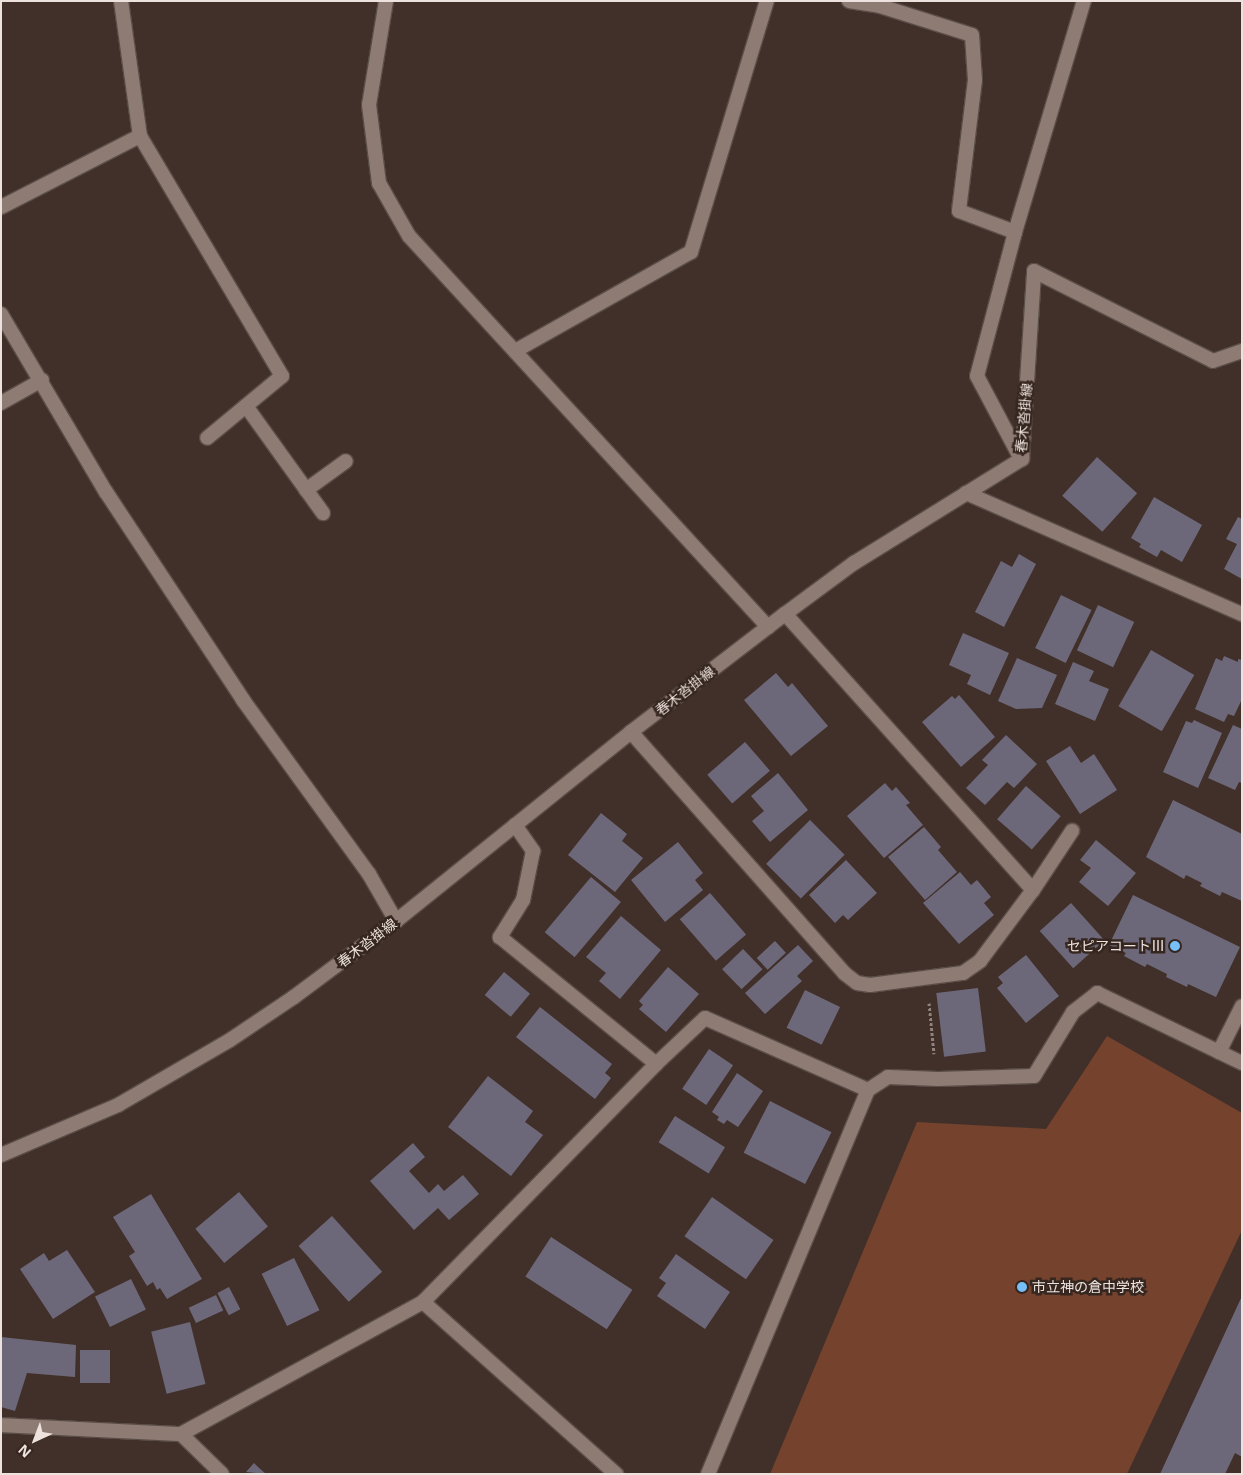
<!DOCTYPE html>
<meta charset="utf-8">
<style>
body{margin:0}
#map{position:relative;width:1243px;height:1475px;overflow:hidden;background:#41302a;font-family:"Noto Sans","Noto Sans JP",sans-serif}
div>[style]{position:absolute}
.green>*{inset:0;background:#75422d}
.building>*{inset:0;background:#6d6879;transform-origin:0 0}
.path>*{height:3px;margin-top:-1.5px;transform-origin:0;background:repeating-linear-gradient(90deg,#90827c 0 2.5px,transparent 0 5px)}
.roads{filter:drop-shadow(1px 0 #5a4d47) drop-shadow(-1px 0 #5a4d47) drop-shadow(0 1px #5a4d47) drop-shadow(0 -1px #5a4d47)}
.service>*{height:14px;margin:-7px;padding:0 7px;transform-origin:7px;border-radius:7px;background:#8e7b73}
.minor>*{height:14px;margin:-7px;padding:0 7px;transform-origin:7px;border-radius:7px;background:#8e7b73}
.secondary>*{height:14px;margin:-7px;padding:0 7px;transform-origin:7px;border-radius:7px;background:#8e7b73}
.dots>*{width:14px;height:14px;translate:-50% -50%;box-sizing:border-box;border:2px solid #362620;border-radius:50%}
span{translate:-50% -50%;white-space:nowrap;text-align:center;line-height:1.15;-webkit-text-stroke:5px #362620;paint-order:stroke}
.street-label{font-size:14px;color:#ede2dd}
.poi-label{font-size:14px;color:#ede2dd}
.right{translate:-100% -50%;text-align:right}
.left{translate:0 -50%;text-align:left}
.frame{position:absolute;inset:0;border:2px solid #ede2dd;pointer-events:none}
.north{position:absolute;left:10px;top:1415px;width:50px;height:50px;-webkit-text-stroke:4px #362620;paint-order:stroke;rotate:223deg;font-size:14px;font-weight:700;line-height:20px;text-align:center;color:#ede2dd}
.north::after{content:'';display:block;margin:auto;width:18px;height:22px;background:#ede2dd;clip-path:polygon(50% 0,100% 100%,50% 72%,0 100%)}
</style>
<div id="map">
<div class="green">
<i style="clip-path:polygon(1107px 1036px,1242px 1113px,1242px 1230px,1127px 1474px,770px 1474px,917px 1122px,1046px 1129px)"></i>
</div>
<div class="building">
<i style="left:1097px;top:457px;width:54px;height:52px;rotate:42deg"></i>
<i style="clip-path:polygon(1154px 497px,1202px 525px,1182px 562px,1161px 550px,1157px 557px,1139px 547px,1141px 544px,1131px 538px)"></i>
<i style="clip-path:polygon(1238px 517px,1242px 519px,1242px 579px,1224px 569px,1237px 544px,1226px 539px)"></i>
<i style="clip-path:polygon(1019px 554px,1036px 564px,1004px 627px,975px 612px,1001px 561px,1012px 567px)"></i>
<i style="left:1061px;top:595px;width:34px;height:59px;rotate:26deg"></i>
<i style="left:1098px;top:605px;width:40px;height:50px;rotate:25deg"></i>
<i style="clip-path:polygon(963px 633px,1009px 653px,990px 695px,967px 684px,971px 675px,949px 665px)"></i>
<i style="left:1151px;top:650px;width:50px;height:65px;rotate:30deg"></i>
<i style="clip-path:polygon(1224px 656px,1238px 662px,1238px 659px,1242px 660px,1242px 699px,1234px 716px,1228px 714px,1224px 722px,1195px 709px,1216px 658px,1222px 661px)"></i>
<i style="clip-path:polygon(1017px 658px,1057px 675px,1042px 708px,1016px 709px,998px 701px)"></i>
<i style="clip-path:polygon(1073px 662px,1094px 671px,1089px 681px,1109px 689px,1095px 721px,1055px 704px)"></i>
<i style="clip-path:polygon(776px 673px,788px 687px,792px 683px,828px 726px,791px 756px,744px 700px)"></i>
<i style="clip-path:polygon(959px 695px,995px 737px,961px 767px,922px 722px,952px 696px,955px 699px)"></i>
<i style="clip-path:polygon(1194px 720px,1222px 733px,1198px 788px,1163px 772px,1186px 721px,1192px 723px)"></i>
<i style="clip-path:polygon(1233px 725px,1242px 729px,1242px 783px,1239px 782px,1235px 790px,1208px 778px)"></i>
<i style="clip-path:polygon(1006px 735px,1037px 764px,1014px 788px,1007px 782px,985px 805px,966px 788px,988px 765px,982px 760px)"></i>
<i style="left:745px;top:742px;width:38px;height:50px;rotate:49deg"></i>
<i style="clip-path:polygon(1070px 746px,1081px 763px,1094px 754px,1117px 790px,1080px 814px,1046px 761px)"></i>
<i style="clip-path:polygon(778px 773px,808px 810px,770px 842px,752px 821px,764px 811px,751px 796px)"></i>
<i style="clip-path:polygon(885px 783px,892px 791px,896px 787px,910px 803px,906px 805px,923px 825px,884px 858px,847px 816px)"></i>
<i style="left:1026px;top:786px;width:46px;height:44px;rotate:41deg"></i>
<i style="clip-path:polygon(1173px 800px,1242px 834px,1242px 901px,1222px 892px,1220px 896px,1200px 886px,1202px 883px,1186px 875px,1184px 879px,1146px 857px)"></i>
<i style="clip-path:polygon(601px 813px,627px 834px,622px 841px,643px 858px,615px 892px,568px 855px)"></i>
<i style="left:810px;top:820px;width:49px;height:62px;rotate:45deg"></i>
<i style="clip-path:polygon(924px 827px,941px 847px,938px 850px,957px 872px,925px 900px,888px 857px)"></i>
<i style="clip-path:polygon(1096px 840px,1136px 873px,1108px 906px,1079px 882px,1091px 868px,1080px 860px)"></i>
<i style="clip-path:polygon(678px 842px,703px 873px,695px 880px,703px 890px,665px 922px,631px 880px)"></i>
<i style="clip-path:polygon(846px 860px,877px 893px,848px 920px,843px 915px,835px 923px,809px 895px)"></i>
<i style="clip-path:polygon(960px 872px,971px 885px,977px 880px,991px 897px,984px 903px,994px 915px,959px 944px,923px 903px)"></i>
<i style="left:591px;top:877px;width:39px;height:72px;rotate:40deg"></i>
<i style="left:710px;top:893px;width:55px;height:40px;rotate:49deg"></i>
<i style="clip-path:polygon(1133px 895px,1240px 947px,1216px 997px,1188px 984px,1187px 987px,1166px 977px,1167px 974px,1147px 964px,1145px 967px,1124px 956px,1126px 953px,1109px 945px)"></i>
<i style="left:1071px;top:903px;width:50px;height:42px;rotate:48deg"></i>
<i style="clip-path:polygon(621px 916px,661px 950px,620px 999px,599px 981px,606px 973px,586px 957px)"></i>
<i style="left:775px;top:941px;width:16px;height:25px;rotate:47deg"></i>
<i style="clip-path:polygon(798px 945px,813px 961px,797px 976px,802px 981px,765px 1014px,745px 993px)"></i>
<i style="left:743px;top:949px;width:28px;height:29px;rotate:46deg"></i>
<i style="clip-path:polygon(1026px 955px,1059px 996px,1026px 1023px,997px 988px,1003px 983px,998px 977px)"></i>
<i style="clip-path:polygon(668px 967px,699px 994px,666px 1032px,639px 1009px,643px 1005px,639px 1001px)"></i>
<i style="left:504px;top:972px;width:34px;height:30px;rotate:40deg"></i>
<i style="left:978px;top:988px;width:64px;height:42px;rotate:83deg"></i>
<i style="left:805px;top:990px;width:39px;height:42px;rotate:26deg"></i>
<i style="clip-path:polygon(540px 1007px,612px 1064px,605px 1073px,611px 1078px,595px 1099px,516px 1037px)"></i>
<i style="left:709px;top:1049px;width:29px;height:48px;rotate:34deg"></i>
<i style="clip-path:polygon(737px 1073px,763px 1091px,738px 1127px,727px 1120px,724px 1124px,717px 1120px,719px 1117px,712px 1112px)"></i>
<i style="clip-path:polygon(488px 1076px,533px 1111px,525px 1122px,543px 1135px,511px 1176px,448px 1127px)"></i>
<i style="left:770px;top:1101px;width:69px;height:58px;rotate:27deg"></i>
<i style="left:675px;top:1116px;width:59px;height:31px;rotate:32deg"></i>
<i style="clip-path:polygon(413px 1143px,425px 1157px,409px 1171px,429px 1193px,438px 1184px,444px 1191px,463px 1175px,479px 1194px,449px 1220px,438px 1208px,414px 1230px,370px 1181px)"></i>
<i style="left:239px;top:1192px;width:45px;height:57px;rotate:50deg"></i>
<i style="clip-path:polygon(151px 1194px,202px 1279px,167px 1299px,160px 1288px,157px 1290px,153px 1282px,147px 1286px,129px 1256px,135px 1252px,113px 1217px)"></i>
<i style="left:712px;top:1197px;width:75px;height:48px;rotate:35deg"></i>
<i style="left:332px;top:1216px;width:75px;height:45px;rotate:48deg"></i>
<i style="left:551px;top:1237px;width:97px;height:47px;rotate:33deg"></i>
<i style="clip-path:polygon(67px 1250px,95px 1292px,53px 1319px,20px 1269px,44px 1253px,49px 1261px)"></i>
<i style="clip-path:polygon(676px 1254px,730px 1292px,705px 1329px,657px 1296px,666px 1283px,659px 1278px)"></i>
<i style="left:294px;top:1258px;width:58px;height:36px;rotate:64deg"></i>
<i style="left:131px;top:1279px;width:34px;height:40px;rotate:64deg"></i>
<i style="left:229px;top:1287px;width:25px;height:13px;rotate:63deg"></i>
<i style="left:216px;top:1295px;width:17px;height:30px;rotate:65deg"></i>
<i style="clip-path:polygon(1242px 1296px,1242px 1457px,1235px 1453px,1225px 1474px,1160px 1474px)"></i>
<i style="left:190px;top:1322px;width:64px;height:40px;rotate:76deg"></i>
<i style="clip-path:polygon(1px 1337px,76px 1345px,75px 1377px,27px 1373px,15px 1411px,1px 1407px)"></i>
<i style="left:80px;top:1350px;width:30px;height:33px"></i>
<i style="clip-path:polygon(254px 1463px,258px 1467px,266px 1474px,246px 1472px)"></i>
</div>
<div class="path">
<i style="left:929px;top:1003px;width:51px;rotate:84.4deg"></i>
</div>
<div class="roads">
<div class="service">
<i style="left:1px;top:403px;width:47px;rotate:-29.3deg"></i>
<i style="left:631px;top:732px;width:322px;rotate:48.5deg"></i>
<i style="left:844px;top:973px;width:16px;rotate:38deg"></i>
<i style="left:857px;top:983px;width:13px;rotate:9deg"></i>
<i style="left:870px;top:985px;width:94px;rotate:-7.4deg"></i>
<i style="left:963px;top:973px;width:21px;rotate:-35deg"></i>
<i style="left:980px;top:961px;width:89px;rotate:-53.3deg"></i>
<i style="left:1033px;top:890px;width:371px;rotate:-131.9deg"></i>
<i style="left:515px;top:825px;width:32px;rotate:55deg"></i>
<i style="left:533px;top:851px;width:50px;rotate:101.5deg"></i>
<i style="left:523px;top:900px;width:44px;rotate:121.9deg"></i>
<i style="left:500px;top:937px;width:201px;rotate:39.1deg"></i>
<i style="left:1033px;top:890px;width:71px;rotate:-56.5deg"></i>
</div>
<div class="minor">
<i style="left:121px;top:1px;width:136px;rotate:82deg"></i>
<i style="left:140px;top:136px;width:279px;rotate:59.4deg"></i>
<i style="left:282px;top:376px;width:97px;rotate:140.4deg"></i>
<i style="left:386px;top:1px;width:105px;rotate:99.3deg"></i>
<i style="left:369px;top:105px;width:79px;rotate:82.7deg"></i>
<i style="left:379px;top:183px;width:61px;rotate:60.5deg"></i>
<i style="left:409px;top:236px;width:531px;rotate:47.44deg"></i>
<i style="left:849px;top:1px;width:31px;rotate:9deg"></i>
<i style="left:880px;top:6px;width:96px;rotate:17.5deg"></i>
<i style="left:972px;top:35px;width:45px;rotate:86.2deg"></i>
<i style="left:975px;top:80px;width:132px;rotate:97deg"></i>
<i style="left:959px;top:211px;width:60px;rotate:20.6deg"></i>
<i style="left:1px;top:207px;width:156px;rotate:-27.1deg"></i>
<i style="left:1px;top:314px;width:207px;rotate:59.5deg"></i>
<i style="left:106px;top:492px;width:249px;rotate:56.6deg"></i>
<i style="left:243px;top:700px;width:215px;rotate:54.1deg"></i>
<i style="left:369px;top:874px;width:54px;rotate:60.1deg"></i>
<i style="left:515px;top:351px;width:202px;rotate:-29.4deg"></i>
<i style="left:691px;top:252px;width:262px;rotate:-73.2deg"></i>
<i style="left:246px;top:406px;width:132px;rotate:54.3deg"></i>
<i style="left:1021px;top:459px;width:94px;rotate:-117.9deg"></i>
<i style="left:977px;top:376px;width:149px;rotate:-75.2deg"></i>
<i style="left:1015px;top:232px;width:241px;rotate:-73.4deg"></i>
<i style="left:306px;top:490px;width:49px;rotate:-35.9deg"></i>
<i style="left:966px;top:493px;width:301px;rotate:23.7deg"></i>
<i style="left:1219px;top:1052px;width:51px;rotate:-63.4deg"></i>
<i style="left:423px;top:1302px;width:259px;rotate:41.7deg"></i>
<i style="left:1px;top:1425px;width:180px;rotate:2.9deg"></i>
<i style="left:181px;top:1434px;width:276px;rotate:-28.6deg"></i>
<i style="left:423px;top:1302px;width:333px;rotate:-45.6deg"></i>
<i style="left:656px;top:1064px;width:67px;rotate:-43.2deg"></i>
<i style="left:705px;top:1018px;width:178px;rotate:23.8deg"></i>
<i style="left:868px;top:1090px;width:24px;rotate:-33deg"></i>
<i style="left:888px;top:1077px;width:50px;rotate:2.3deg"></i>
<i style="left:938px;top:1079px;width:96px;rotate:-1.8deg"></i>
<i style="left:1034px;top:1076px;width:75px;rotate:-58.6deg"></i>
<i style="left:1073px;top:1012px;width:31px;rotate:-38deg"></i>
<i style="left:1097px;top:993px;width:161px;rotate:25.8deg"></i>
<i style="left:181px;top:1434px;width:57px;rotate:44.3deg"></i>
<i style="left:708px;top:1474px;width:416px;rotate:-67.4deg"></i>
</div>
<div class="secondary">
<i style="left:1px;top:1155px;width:127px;rotate:-23.1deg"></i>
<i style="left:118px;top:1105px;width:129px;rotate:-30.1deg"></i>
<i style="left:230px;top:1040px;width:77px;rotate:-33.9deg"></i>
<i style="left:294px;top:997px;width:127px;rotate:-36.7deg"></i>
<i style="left:396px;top:921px;width:302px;rotate:-38.8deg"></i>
<i style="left:631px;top:732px;width:194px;rotate:-37.5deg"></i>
<i style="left:785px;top:614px;width:86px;rotate:-36.5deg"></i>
<i style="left:854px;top:563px;width:198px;rotate:-31.8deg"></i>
<i style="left:1022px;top:459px;width:188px;rotate:-86.3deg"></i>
<i style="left:1034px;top:271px;width:200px;rotate:26.7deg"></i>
<i style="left:1213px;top:361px;width:31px;rotate:-19deg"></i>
</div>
</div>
<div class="dots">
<i style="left:1175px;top:946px;background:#77bff7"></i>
<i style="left:1022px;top:1287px;background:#77bff7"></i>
</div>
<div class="street-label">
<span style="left:1024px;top:418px;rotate:-85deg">春木沓掛線</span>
<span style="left:685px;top:691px;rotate:-38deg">春木沓掛線</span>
<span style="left:367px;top:943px;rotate:-37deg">春木沓掛線</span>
</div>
<div class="poi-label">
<span class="right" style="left:1165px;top:946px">セピアコートⅢ</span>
<span class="left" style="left:1032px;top:1287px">市立神の倉中学校</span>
</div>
<div class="frame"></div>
<div class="north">N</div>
</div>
